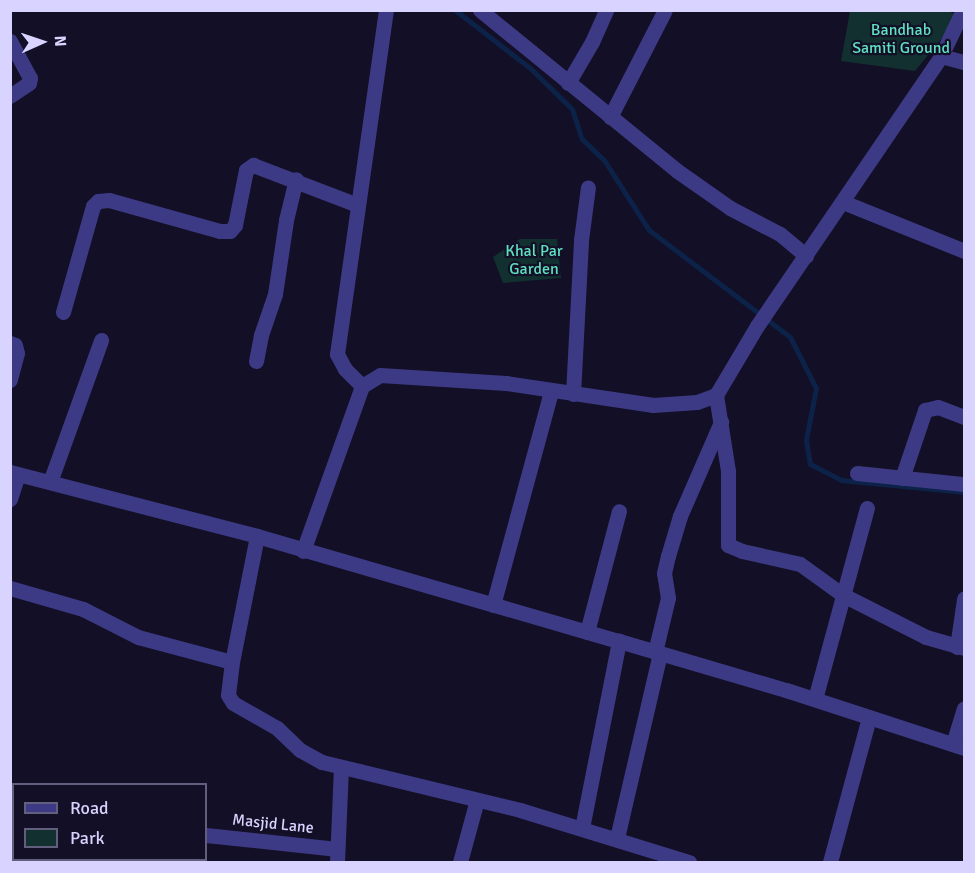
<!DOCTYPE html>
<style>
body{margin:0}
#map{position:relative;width:975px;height:873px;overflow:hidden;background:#130f26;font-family:Signika,sans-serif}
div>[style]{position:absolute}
.green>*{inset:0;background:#12302f}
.stream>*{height:5px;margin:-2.5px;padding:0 2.5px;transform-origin:2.5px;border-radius:2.5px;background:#0c2248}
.minor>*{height:15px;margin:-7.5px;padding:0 7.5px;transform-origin:7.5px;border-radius:7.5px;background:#3d3a85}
.tertiary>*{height:15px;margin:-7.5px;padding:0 7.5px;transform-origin:7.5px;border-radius:7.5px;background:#3d3a85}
span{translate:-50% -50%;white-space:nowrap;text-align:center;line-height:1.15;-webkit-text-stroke:4.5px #130f26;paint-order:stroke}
.park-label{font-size:16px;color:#5fe0c0}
.street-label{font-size:16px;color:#d9d4ff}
.frame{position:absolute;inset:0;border:12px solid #d9d4ff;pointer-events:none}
.legend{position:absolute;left:12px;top:783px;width:195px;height:78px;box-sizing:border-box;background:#130f26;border:2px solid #625e7d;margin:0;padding:8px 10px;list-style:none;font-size:18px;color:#d9d4ff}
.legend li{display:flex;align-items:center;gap:12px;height:30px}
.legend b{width:30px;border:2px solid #625e7d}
.north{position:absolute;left:12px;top:12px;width:60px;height:60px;-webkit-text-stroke:4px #130f26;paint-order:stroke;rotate:87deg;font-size:16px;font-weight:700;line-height:24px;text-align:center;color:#d9d4ff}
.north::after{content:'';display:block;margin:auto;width:21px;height:27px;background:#d9d4ff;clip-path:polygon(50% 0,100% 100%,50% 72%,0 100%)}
</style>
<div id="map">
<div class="green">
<i style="clip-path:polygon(945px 10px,960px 16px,915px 71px,841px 61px,850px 11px)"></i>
<i style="clip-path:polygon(520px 239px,557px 239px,561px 278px,503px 283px,493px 257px)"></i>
</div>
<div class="stream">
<i style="left:455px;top:10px;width:96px;rotate:37.8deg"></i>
<i style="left:531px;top:69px;width:57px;rotate:44.3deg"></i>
<i style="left:572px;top:109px;width:32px;rotate:72deg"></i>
<i style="left:582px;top:139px;width:30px;rotate:44deg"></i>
<i style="left:604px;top:160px;width:83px;rotate:57.3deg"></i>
<i style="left:649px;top:230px;width:177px;rotate:37.2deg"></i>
<i style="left:790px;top:337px;width:57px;rotate:63deg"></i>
<i style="left:816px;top:388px;width:53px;rotate:100.9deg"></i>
<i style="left:806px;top:440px;width:24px;rotate:81deg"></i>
<i style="left:810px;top:464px;width:35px;rotate:27deg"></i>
<i style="left:841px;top:480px;width:124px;rotate:5.6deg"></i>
</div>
<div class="minor">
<i style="left:480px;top:10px;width:253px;rotate:39.2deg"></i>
<i style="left:676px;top:170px;width:66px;rotate:35.1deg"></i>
<i style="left:730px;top:208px;width:56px;rotate:27.5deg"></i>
<i style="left:780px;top:234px;width:34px;rotate:40deg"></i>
<i style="left:963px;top:10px;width:51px;rotate:115.6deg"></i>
<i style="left:941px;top:56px;width:24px;rotate:15deg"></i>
<i style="left:10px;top:41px;width:42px;rotate:61.6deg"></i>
<i style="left:30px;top:78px;width:5px;rotate:101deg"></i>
<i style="left:29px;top:83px;width:23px;rotate:146deg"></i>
<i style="left:568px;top:83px;width:48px;rotate:-59.7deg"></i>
<i style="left:592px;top:42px;width:35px;rotate:-66deg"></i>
<i style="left:610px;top:117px;width:120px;rotate:-62.8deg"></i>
<i style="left:843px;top:202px;width:131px;rotate:22deg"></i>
<i style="left:63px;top:312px;width:110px;rotate:-74.2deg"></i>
<i style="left:93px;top:206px;width:7px;rotate:-45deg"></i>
<i style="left:98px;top:201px;width:11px;rotate:-5deg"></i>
<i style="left:109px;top:200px;width:115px;rotate:15.6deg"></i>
<i style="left:220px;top:231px;width:10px"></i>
<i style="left:230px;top:231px;width:8px;rotate:-50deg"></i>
<i style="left:235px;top:225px;width:56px;rotate:-78.7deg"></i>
<i style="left:246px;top:170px;width:9px;rotate:-36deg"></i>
<i style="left:253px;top:165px;width:112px;rotate:20.9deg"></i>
<i style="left:10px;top:343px;width:5px;rotate:22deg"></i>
<i style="left:15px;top:345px;width:8px;rotate:76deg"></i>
<i style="left:17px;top:353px;width:28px;rotate:105deg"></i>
<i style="left:256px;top:361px;width:26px;rotate:-79deg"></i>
<i style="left:261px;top:335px;width:43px;rotate:-71.1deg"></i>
<i style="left:275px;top:294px;width:75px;rotate:-81.5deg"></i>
<i style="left:286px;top:220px;width:42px;rotate:-76.3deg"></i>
<i style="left:362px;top:386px;width:24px;rotate:-135deg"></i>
<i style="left:345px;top:369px;width:17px;rotate:-118deg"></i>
<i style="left:337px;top:354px;width:347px;rotate:-81.9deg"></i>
<i style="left:573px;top:394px;width:154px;rotate:-87deg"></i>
<i style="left:581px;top:240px;width:53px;rotate:-82.5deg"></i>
<i style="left:716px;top:395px;width:77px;rotate:81deg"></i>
<i style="left:728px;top:471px;width:74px;rotate:90deg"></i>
<i style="left:728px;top:545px;width:15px;rotate:23deg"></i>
<i style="left:742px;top:551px;width:59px;rotate:12.6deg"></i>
<i style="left:800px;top:564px;width:53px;rotate:35.8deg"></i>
<i style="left:843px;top:595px;width:93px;rotate:26.8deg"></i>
<i style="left:926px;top:637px;width:40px;rotate:16deg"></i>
<i style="left:857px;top:473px;width:108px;rotate:5.9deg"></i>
<i style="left:902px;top:478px;width:72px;rotate:-71.3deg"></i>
<i style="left:925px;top:410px;width:13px;rotate:-13deg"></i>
<i style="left:938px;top:407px;width:28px;rotate:21deg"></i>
<i style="left:50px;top:482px;width:151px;rotate:-70.2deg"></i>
<i style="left:10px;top:499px;width:26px;rotate:-72deg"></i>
<i style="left:257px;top:536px;width:128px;rotate:101.2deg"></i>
<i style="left:232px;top:662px;width:33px;rotate:97deg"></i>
<i style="left:228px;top:695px;width:9px;rotate:58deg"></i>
<i style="left:233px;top:703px;width:51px;rotate:29.6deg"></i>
<i style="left:277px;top:728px;width:32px;rotate:44deg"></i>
<i style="left:300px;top:750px;width:25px;rotate:29deg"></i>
<i style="left:322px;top:762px;width:204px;rotate:13.6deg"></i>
<i style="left:520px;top:810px;width:177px;rotate:17.1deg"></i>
<i style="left:303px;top:551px;width:175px;rotate:-70.3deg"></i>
<i style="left:362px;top:386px;width:21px;rotate:-31deg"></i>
<i style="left:380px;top:375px;width:126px;rotate:3.6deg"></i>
<i style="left:506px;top:383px;width:149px;rotate:8.5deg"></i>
<i style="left:653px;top:405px;width:44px;rotate:-3.9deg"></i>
<i style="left:697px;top:402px;width:20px;rotate:-20deg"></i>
<i style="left:716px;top:395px;width:80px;rotate:-59.3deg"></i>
<i style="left:757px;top:326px;width:327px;rotate:-55.7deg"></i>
<i style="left:10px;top:588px;width:76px;rotate:16deg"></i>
<i style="left:83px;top:609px;width:62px;rotate:27deg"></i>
<i style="left:138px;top:637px;width:97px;rotate:14.9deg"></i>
<i style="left:493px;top:605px;width:222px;rotate:-74.8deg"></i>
<i style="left:587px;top:632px;width:125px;rotate:-75.2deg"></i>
<i style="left:957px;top:647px;width:49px;rotate:-81.7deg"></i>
<i style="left:655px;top:652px;width:56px;rotate:-76.5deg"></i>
<i style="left:668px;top:598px;width:25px;rotate:-99deg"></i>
<i style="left:664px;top:573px;width:17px;rotate:-77deg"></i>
<i style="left:668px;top:556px;width:42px;rotate:-73.3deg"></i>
<i style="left:680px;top:516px;width:103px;rotate:-66.4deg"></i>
<i style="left:815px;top:699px;width:198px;rotate:-74.8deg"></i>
<i style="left:953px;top:744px;width:37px;rotate:-73deg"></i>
<i style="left:10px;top:815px;width:4px"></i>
<i style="left:582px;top:828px;width:191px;rotate:-78.8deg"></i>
<i style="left:206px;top:835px;width:132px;rotate:6.1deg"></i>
<i style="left:617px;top:838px;width:190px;rotate:-76.9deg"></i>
<i style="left:337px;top:862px;width:94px;rotate:-87.6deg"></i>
<i style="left:460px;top:862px;width:64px;rotate:-74.7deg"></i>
<i style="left:830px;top:862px;width:150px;rotate:-74.9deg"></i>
</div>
<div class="tertiary">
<i style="left:10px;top:472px;width:255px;rotate:14.5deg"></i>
<i style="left:257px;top:536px;width:377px;rotate:16.2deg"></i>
<i style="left:619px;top:641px;width:174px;rotate:16.4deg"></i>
<i style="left:786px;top:690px;width:187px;rotate:18deg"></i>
</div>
<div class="park-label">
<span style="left:901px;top:39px">Bandhab<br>Samiti Ground</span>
<span style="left:534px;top:260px">Khal Par<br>Garden</span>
</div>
<div class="street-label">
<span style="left:273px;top:824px;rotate:6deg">Masjid Lane</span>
</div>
<div class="frame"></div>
<ul class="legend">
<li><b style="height:8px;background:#3d3a85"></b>Road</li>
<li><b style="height:16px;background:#12302f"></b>Park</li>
</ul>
<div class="north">N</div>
</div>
